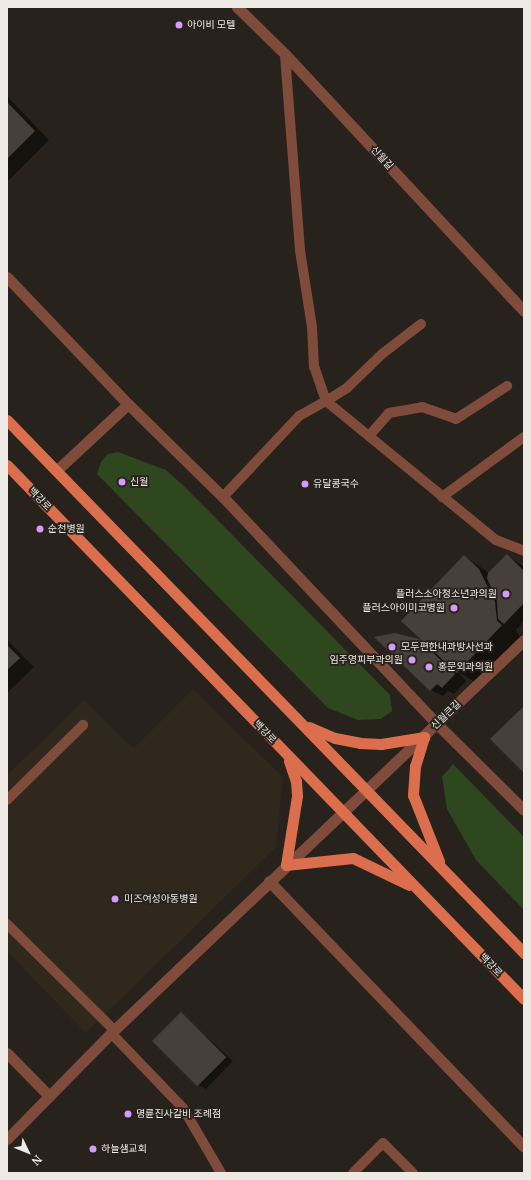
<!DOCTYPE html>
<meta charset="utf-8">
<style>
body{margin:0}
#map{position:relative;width:531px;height:1180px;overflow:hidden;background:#27221c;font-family:Merriweather,"Noto Sans KR",serif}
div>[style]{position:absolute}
.built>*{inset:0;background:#31281d}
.green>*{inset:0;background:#2e471f}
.shadow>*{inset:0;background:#0007}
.building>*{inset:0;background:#46403a;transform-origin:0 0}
.service>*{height:10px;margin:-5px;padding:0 5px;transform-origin:5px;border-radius:5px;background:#7f4b3b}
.minor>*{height:11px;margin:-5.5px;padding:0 5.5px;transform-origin:5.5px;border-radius:5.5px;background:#7f4b3b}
.tertiary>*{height:11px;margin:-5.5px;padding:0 5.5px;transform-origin:5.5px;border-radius:5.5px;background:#7f4b3b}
.primary>*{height:11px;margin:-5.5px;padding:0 5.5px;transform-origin:5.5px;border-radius:5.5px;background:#da6e4d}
.dots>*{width:11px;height:11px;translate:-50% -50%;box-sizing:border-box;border:2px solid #27221c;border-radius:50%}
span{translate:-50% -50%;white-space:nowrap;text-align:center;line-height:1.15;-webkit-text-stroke:3.5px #27221c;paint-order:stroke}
.poi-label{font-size:10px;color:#ede9e5}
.left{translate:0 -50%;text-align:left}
.right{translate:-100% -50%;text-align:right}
.street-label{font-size:10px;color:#ede9e5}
.frame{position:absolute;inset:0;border:8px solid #ede9e5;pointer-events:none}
.north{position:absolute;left:8px;top:1132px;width:40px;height:40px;-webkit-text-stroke:3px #27221c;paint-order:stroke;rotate:133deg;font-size:11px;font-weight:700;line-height:16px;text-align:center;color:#ede9e5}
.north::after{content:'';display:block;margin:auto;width:14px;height:18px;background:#ede9e5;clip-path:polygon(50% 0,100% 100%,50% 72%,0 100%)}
</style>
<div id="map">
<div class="built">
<i style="clip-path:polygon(193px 689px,283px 778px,276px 847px,86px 1033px,7px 951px,7px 776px,84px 700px,133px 749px)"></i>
</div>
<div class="green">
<i style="clip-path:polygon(118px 452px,166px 470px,187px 489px,390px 695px,392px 711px,381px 719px,358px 720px,328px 708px,97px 474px,101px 462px,108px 454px)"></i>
<i style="clip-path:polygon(453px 764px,524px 837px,524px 910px,476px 860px,447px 809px,442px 777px)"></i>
</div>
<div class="shadow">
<i style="clip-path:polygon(7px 96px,49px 140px,7px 182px)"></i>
<i style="clip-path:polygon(507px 555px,524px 567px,524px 621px,516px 630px,520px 637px,477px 683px,458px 672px,466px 681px,454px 694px,448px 691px,443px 696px,431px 690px,418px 640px,429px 647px,464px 556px,489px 573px)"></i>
<i style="clip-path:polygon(7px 640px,34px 667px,7px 693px)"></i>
<i style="clip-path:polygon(181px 1014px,233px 1061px,206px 1089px,198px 1085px)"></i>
</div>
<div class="building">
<i style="clip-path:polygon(7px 102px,35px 131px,7px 159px)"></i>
<i style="clip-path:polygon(507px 554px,524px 571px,524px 603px,504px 624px,498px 619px,497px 601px,487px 578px,488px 573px)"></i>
<i style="clip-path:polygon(464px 555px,479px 569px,495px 602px,497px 621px,502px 625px,457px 673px,401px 621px)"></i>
<i style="clip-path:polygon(395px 633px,419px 639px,455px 674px,442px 688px,437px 684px,430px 691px,374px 637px)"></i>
<i style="clip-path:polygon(7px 645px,20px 658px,7px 670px)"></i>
<i style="clip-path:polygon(524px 706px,524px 773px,490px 739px)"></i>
<i style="left:181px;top:1012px;width:64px;height:41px;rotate:45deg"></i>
</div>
<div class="service">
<i style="left:421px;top:324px;width:49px;rotate:142.4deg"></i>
<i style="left:382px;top:354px;width:49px;rotate:135.8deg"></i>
<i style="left:347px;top:388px;width:25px;rotate:148deg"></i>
<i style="left:326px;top:401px;width:220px;rotate:39.3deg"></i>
<i style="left:496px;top:540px;width:30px;rotate:21deg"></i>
<i style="left:369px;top:436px;width:30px;rotate:-49deg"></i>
<i style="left:389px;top:413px;width:34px;rotate:-10deg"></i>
<i style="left:422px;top:407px;width:36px;rotate:19deg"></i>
<i style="left:456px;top:419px;width:61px;rotate:-32.9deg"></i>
<i style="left:223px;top:497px;width:111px;rotate:-46.8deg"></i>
<i style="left:299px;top:416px;width:31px;rotate:-29deg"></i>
<i style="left:326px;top:401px;width:36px;rotate:-109deg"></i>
<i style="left:314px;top:367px;width:40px;rotate:-92.9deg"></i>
<i style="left:312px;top:327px;width:78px;rotate:-98.9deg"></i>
<i style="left:300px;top:250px;width:197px;rotate:-94.4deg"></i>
<i style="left:442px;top:497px;width:102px;rotate:-36.2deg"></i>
<i style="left:7px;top:800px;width:107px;rotate:-44.6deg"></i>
<i style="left:7px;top:924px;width:151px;rotate:44.7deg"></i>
<i style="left:111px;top:1033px;width:104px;rotate:46.2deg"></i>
<i style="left:183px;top:1108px;width:75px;rotate:59.7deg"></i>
<i style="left:353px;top:1173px;width:42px;rotate:-45deg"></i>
<i style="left:383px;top:1143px;width:42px;rotate:45deg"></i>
</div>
<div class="minor">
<i style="left:237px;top:7px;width:67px;rotate:44.4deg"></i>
<i style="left:285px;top:54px;width:351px;rotate:47.1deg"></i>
<i style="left:7px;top:277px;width:175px;rotate:46.4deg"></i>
<i style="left:57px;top:470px;width:97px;rotate:-42.9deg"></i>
<i style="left:128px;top:404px;width:133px;rotate:44.4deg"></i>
<i style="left:223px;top:497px;width:312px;rotate:46.7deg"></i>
<i style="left:437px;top:724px;width:122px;rotate:44.7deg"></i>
<i style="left:269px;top:881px;width:368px;rotate:46.2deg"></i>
<i style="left:7px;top:1053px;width:60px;rotate:45.7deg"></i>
</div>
<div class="tertiary">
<i style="left:7px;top:1139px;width:148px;rotate:-45.5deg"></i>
<i style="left:111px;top:1033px;width:570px;rotate:-43.58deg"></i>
</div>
<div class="primary">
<i style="left:7px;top:420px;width:743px;rotate:45.87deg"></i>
<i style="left:7px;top:465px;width:743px;rotate:45.93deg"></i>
<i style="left:309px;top:727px;width:28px;rotate:23deg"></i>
<i style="left:335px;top:738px;width:25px;rotate:11deg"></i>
<i style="left:360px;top:743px;width:21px;rotate:3deg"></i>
<i style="left:381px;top:744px;width:44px;rotate:-9.2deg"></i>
<i style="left:424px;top:737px;width:30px;rotate:107deg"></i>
<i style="left:415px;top:766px;width:29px;rotate:94deg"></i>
<i style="left:413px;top:795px;width:71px;rotate:68.5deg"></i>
<i style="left:289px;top:761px;width:21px;rotate:71deg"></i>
<i style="left:296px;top:781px;width:15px;rotate:86deg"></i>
<i style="left:297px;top:796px;width:70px;rotate:99.1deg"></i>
<i style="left:286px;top:865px;width:67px;rotate:-6deg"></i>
<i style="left:353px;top:858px;width:62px;rotate:25.7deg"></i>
</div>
<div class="dots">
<i style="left:179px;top:25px;background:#d69bfa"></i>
<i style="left:122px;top:482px;background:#d69bfa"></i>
<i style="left:305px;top:484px;background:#d69bfa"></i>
<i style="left:40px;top:529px;background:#d69bfa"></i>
<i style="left:506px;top:594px;background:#d69bfa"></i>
<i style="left:454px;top:608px;background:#d69bfa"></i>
<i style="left:392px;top:647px;background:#d69bfa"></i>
<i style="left:412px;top:660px;background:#d69bfa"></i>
<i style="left:429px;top:667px;background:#d69bfa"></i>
<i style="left:115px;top:899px;background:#d69bfa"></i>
<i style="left:128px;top:1114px;background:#d69bfa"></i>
<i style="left:93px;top:1149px;background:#d69bfa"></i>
</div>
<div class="poi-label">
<span class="left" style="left:187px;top:25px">아이비 모텔</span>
<span class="left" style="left:130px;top:482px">신월</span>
<span class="left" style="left:313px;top:484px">유달콩국수</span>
<span class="left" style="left:48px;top:529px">순천병원</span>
<span class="right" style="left:497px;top:594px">플러스소아청소년과의원</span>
<span class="right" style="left:445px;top:608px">플러스아이미코병원</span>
<span class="left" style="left:401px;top:647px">모두편한내과방사선과</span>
<span class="right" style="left:403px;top:660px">임주영피부과의원</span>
<span class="left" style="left:438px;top:667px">홍문외과의원</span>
<span class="left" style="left:124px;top:899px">미즈여성아동병원</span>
<span class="left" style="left:136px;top:1114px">명륜진사갈비 조례점</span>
<span class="left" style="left:101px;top:1149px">하늘샘교회</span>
</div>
<div class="street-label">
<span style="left:382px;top:158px;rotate:47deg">신월길</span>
<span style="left:40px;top:499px;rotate:46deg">백강로</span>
<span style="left:446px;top:715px;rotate:-44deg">신월큰길</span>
<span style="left:265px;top:732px;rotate:46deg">백강로</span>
<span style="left:491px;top:965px;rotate:46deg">백강로</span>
</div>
<div class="frame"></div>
<div class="north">N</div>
</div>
